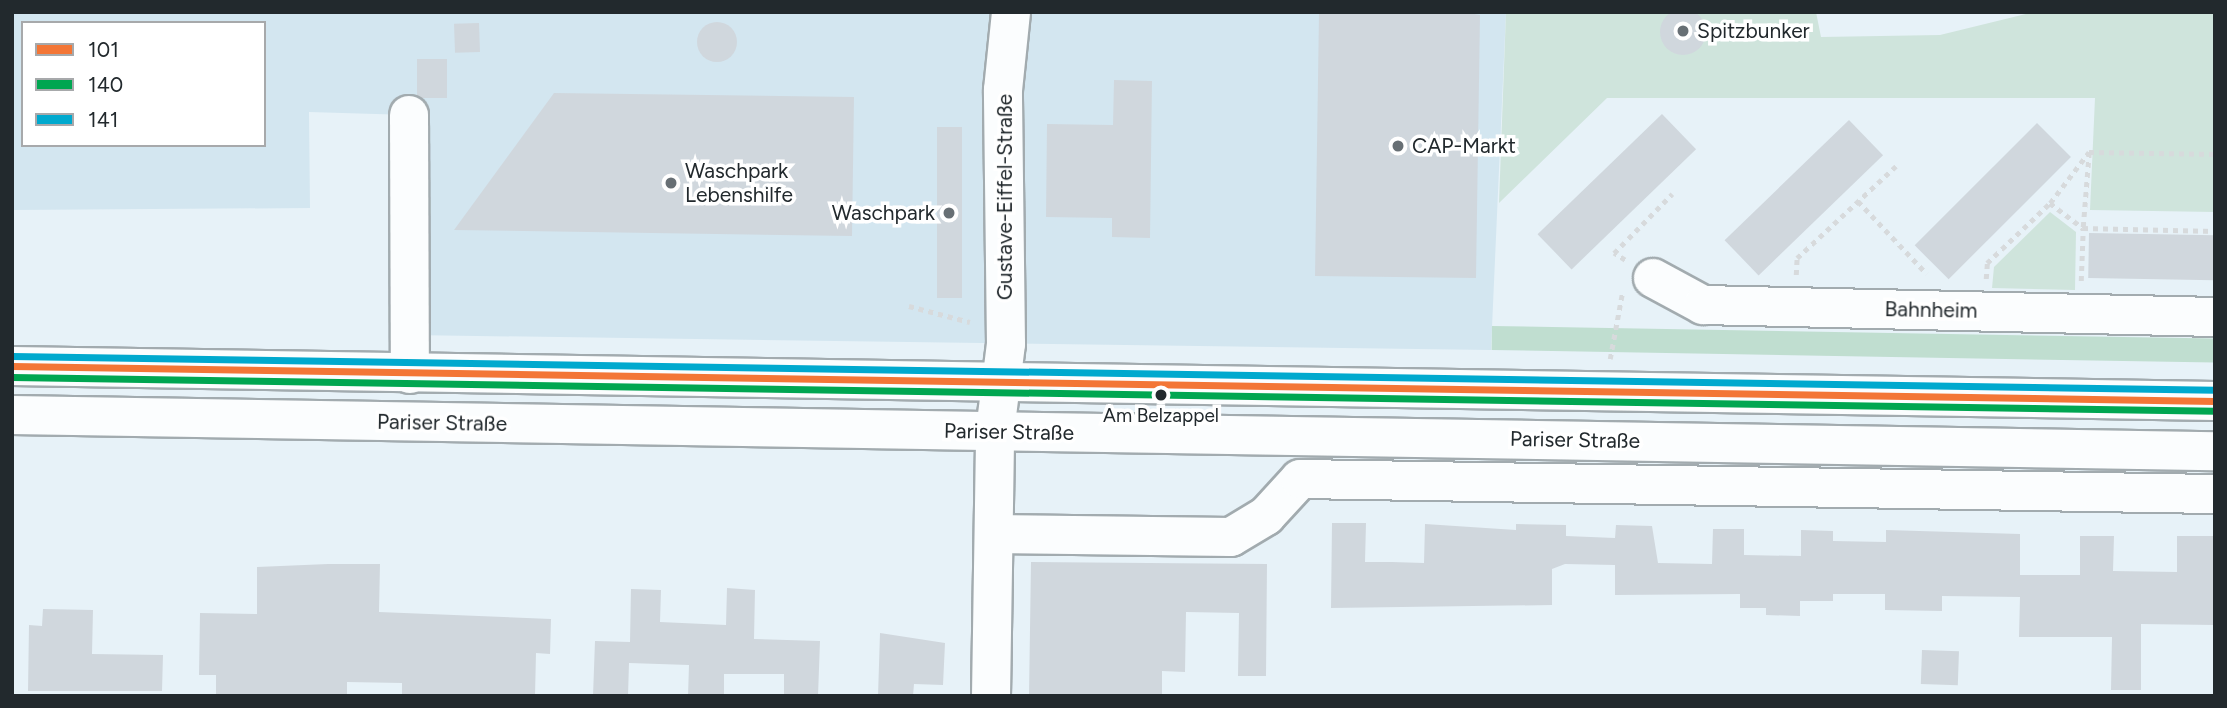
<!DOCTYPE html>
<meta charset="utf-8">
<style>
body{margin:0}
#map{position:relative;width:2227px;height:708px;overflow:hidden;background:#e7f2f8;font-family:Figtree,sans-serif}
div>[style]{position:absolute}
.built>*{inset:0;background:#d3e6f0}
.green>*{inset:0;background:#cfe4dc}
.forest>*{inset:0;background:#c0ded0;transform-origin:0 0}
.building>*{inset:0;background:#d0d7dd;transform-origin:0 0}
.round{border-radius:50%}
.path>*{height:4.5px;margin-top:-2.25px;transform-origin:0;background:repeating-linear-gradient(90deg,#d7dadc 0 5px,transparent 0 10px)}
.roads{filter:drop-shadow(2px 0 #a2abaf) drop-shadow(-2px 0 #a2abaf) drop-shadow(0 2px #a2abaf) drop-shadow(0 -2px #a2abaf)}
.minor>*{height:38px;margin:-19px;padding:0 19px;transform-origin:19px;border-radius:19px;background:#fbfdfe}
.major>*{height:38px;margin:-19px;padding:0 19px;transform-origin:19px;border-radius:19px;background:#fbfdfe}
.bus-1>*{height:7px;margin:-3.5px;padding:0 3.5px;transform-origin:3.5px;border-radius:3.5px;background:#f37636}
.bus-2>*{height:7px;margin:-3.5px;padding:0 3.5px;transform-origin:3.5px;border-radius:3.5px;background:#00a651}
.bus-3>*{height:7px;margin:-3.5px;padding:0 3.5px;transform-origin:3.5px;border-radius:3.5px;background:#00a9ce}
.dots>*{width:19px;height:19px;translate:-50% -50%;box-sizing:border-box;border:4px solid #fff;border-radius:50%}
span{translate:-50% -50%;white-space:nowrap;text-align:center;line-height:1.15;-webkit-text-stroke:7px #fff;paint-order:stroke}
.bus-label{font-size:19px;color:#22292d}
.poi-label{font-size:21px;color:#22292d}
.left{translate:0 -50%;text-align:left}
.right{translate:-100% -50%;text-align:right}
.street-label{font-size:21px;color:#22292d}
.frame{position:absolute;inset:0;border:14px solid #22292d;pointer-events:none}
.legend{position:absolute;left:21px;top:21px;width:245px;height:126px;box-sizing:border-box;background:#fff;border:2px solid #a7a9ab;margin:0;padding:9px 12px;list-style:none;font-size:21px;color:#22292d}
.legend li{display:flex;align-items:center;gap:14px;height:35px}
.legend b{width:35px;border:2px solid #a7a9ab}
</style>
<div id="map">
<div class="built">
<i style="clip-path:polygon(evenodd,12px 12px,1506px 12px,1491px 350px,410px 335px,409px 115px,309px 112px,310px 208px,13px 210px,12px 12px,23px 23px,264px 23px,264px 145px,23px 145px,23px 23px)"></i>
</div>
<div class="green">
<i style="clip-path:polygon(1506px 12px,1816px 12px,1821px 37px,1940px 35px,2034px 12px,2215px 12px,2215px 212px,2090px 210px,2095px 98px,1607px 98px,1499px 203px)"></i>
<i style="clip-path:polygon(2050px 212px,2076px 232px,2075px 290px,1992px 288px,1994px 267px)"></i>
</div>
<div class="forest">
<i style="left:1492px;top:326px;width:723px;height:24px;rotate:1deg"></i>
</div>
<div class="building">
<i class="round" style="left:1660px;top:9px;width:46px;height:46px"></i>
<i style="clip-path:polygon(1463px 12px,1480px 15px,1476px 278px,1315px 276px,1319px 13px)"></i>
<i class="round" style="left:697px;top:22px;width:40px;height:40px"></i>
<i style="left:479px;top:23px;width:29px;height:25px;rotate:88deg"></i>
<i style="left:447px;top:59px;width:39px;height:30px;rotate:90deg"></i>
<i style="clip-path:polygon(1114px 80px,1152px 81px,1150px 238px,1112px 237px,1112px 218px,1046px 217px,1047px 124px,1113px 125px)"></i>
<i style="clip-path:polygon(554px 93px,854px 97px,852px 236px,454px 230px)"></i>
<i style="left:1662px;top:114px;width:49px;height:173px;rotate:46deg"></i>
<i style="left:1849px;top:120px;width:49px;height:173px;rotate:46deg"></i>
<i style="left:2037px;top:123px;width:48px;height:173px;rotate:45deg"></i>
<i style="left:937px;top:127px;width:25px;height:171px"></i>
<i style="left:2089px;top:233px;width:126px;height:45px;rotate:1deg"></i>
<i style="clip-path:polygon(1332px 523px,1366px 523px,1365px 562px,1392px 562px,1424px 563px,1425px 524px,1516px 530px,1516px 524px,1566px 525px,1566px 536px,1615px 538px,1616px 525px,1652px 526px,1658px 563px,1712px 564px,1713px 529px,1744px 529px,1744px 555px,1801px 556px,1801px 530px,1833px 531px,1833px 541px,1886px 542px,1886px 530px,2020px 534px,2020px 575px,2080px 575px,2080px 536px,2114px 536px,2113px 571px,2177px 572px,2177px 536px,2213px 536px,2215px 625px,2141px 624px,2141px 690px,2111px 690px,2112px 637px,2019px 637px,2020px 597px,1942px 596px,1942px 611px,1885px 610px,1885px 594px,1833px 594px,1833px 601px,1800px 601px,1800px 616px,1766px 615px,1766px 608px,1740px 608px,1740px 594px,1615px 595px,1615px 565px,1565px 564px,1552px 569px,1552px 605px,1331px 608px)"></i>
<i style="clip-path:polygon(1031px 562px,1267px 564px,1266px 676px,1238px 676px,1239px 613px,1186px 612px,1185px 672px,1162px 671px,1162px 696px,1029px 696px)"></i>
<i style="clip-path:polygon(328px 564px,380px 564px,379px 612px,551px 619px,550px 654px,536px 653px,535px 696px,402px 696px,402px 683px,347px 682px,347px 696px,216px 695px,216px 675px,199px 675px,200px 613px,257px 614px,257px 567px)"></i>
<i style="clip-path:polygon(727px 588px,755px 590px,754px 639px,820px 641px,818px 696px,784px 696px,784px 674px,724px 674px,724px 696px,688px 696px,689px 665px,629px 663px,628px 696px,593px 696px,595px 641px,630px 642px,631px 589px,661px 590px,660px 622px,726px 625px)"></i>
<i style="clip-path:polygon(43px 609px,93px 610px,92px 654px,163px 655px,162px 691px,28px 691px,29px 625px,42px 626px)"></i>
<i style="clip-path:polygon(880px 633px,945px 643px,943px 685px,914px 684px,913px 696px,878px 696px)"></i>
<i style="left:1922px;top:650px;width:37px;height:34px;rotate:2deg"></i>
</div>
<div class="path">
<i style="left:1858px;top:201px;width:100px;rotate:46.6deg"></i>
<i style="left:2050px;top:203px;width:64px;rotate:-52.6deg"></i>
<i style="left:2089px;top:152px;width:126px;rotate:0.9deg"></i>
<i style="left:2083px;top:227px;width:75px;rotate:-85.4deg"></i>
<i style="left:1625px;top:260px;width:13px;rotate:-148deg"></i>
<i style="left:1614px;top:253px;width:83px;rotate:-45.5deg"></i>
<i style="left:1796px;top:275px;width:17px;rotate:-87deg"></i>
<i style="left:1797px;top:258px;width:135px;rotate:-42.9deg"></i>
<i style="left:1986px;top:279px;width:16px;rotate:-86deg"></i>
<i style="left:1987px;top:263px;width:87px;rotate:-43.6deg"></i>
<i style="left:2050px;top:203px;width:41px;rotate:37.1deg"></i>
<i style="left:2081px;top:281px;width:53px;rotate:-87.8deg"></i>
<i style="left:2083px;top:228px;width:132px;rotate:1.3deg"></i>
<i style="left:909px;top:306px;width:63px;rotate:14.7deg"></i>
<i style="left:1610px;top:359px;width:66px;rotate:-79.5deg"></i>
</div>
<div class="roads">
<div class="minor">
<i style="left:409px;top:115px;width:259px;rotate:89.8deg"></i>
<i style="left:1653px;top:278px;width:57px;rotate:28.4deg"></i>
<i style="left:1703px;top:305px;width:512px;rotate:1.34deg"></i>
<i style="left:994px;top:534px;width:237px;rotate:0.7deg"></i>
<i style="left:1231px;top:537px;width:41px;rotate:-31deg"></i>
<i style="left:1266px;top:516px;width:50px;rotate:-47.4deg"></i>
<i style="left:1300px;top:479px;width:915px;rotate:0.94deg"></i>
<i style="left:991px;top:696px;width:265px;rotate:-89.1deg"></i>
<i style="left:995px;top:431px;width:88px;rotate:-82.8deg"></i>
<i style="left:1006px;top:344px;width:254px;rotate:-90.7deg"></i>
<i style="left:1003px;top:90px;width:78px;rotate:-84.1deg"></i>
</div>
<div class="major">
<i style="left:12px;top:366px;width:2203px;rotate:0.91deg"></i>
<i style="left:12px;top:415px;width:2203px;rotate:0.94deg"></i>
</div>
</div>
<div class="bus-1">
<i style="left:12px;top:366px;width:2203px;rotate:0.91deg"></i>
</div>
<div class="bus-2">
<i style="left:12px;top:377px;width:2203px;rotate:0.88deg"></i>
</div>
<div class="bus-3">
<i style="left:12px;top:356px;width:2203px;rotate:0.88deg"></i>
</div>
<div class="dots">
<i style="left:1683px;top:31px;background:#676f74"></i>
<i style="left:1398px;top:146px;background:#676f74"></i>
<i style="left:671px;top:183px;background:#676f74"></i>
<i style="left:949px;top:213px;background:#676f74"></i>
<i style="left:1161px;top:395px;background:#22292d"></i>
</div>
<div class="bus-label">
<span style="left:1161px;top:416px">Am Belzappel</span>
</div>
<div class="poi-label">
<span class="left" style="left:1697px;top:31px">Spitzbunker</span>
<span class="left" style="left:1412px;top:146px">CAP-Markt</span>
<span class="left" style="left:685px;top:183px">Waschpark<br>Lebenshilfe</span>
<span class="right" style="left:935px;top:213px">Waschpark</span>
</div>
<div class="street-label">
<span style="left:1005px;top:197px;rotate:-90deg">Gustave-Eiffel-Straße</span>
<span style="left:1931px;top:310px;rotate:1deg">Bahnheim</span>
<span style="left:442px;top:423px;rotate:1deg">Pariser Straße</span>
<span style="left:1009px;top:432px;rotate:1deg">Pariser Straße</span>
<span style="left:1575px;top:440px;rotate:1deg">Pariser Straße</span>
</div>
<div class="frame"></div>
<ul class="legend">
<li><b style="height:9px;background:#f37636"></b>101</li>
<li><b style="height:9px;background:#00a651"></b>140</li>
<li><b style="height:9px;background:#00a9ce"></b>141</li>
</ul>
</div>
